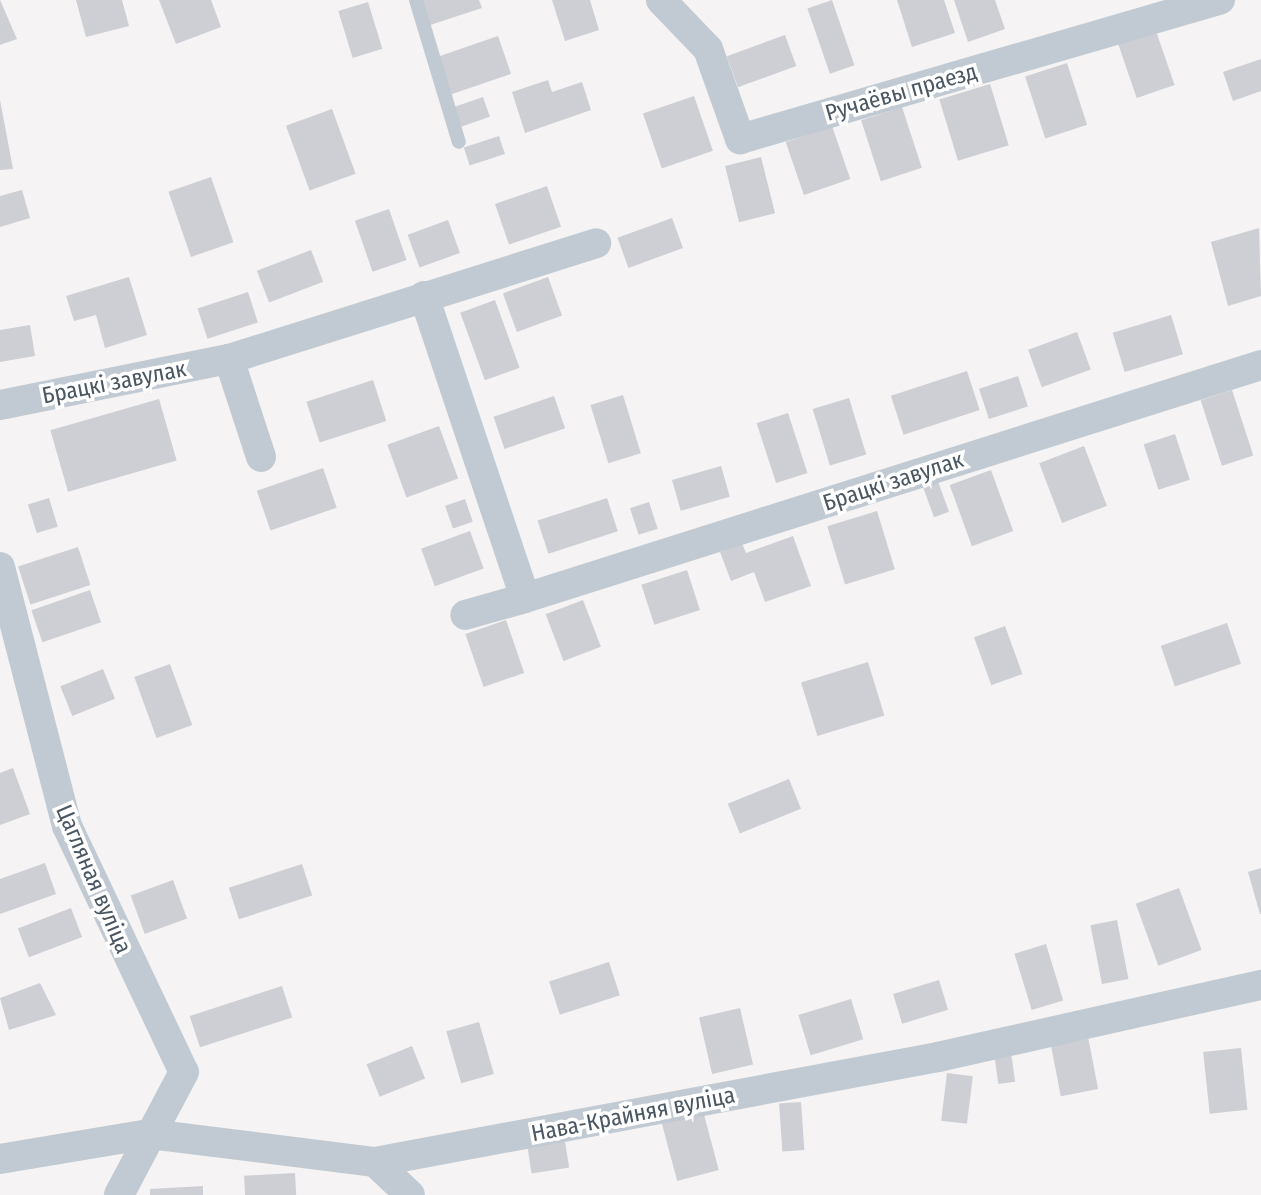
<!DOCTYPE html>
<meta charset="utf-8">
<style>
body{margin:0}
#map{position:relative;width:1261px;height:1195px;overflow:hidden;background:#f5f3f3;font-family:"Fira Sans Condensed",sans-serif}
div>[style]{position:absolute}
.building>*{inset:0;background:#cdcfd5;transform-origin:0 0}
.lane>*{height:14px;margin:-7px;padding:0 7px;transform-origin:7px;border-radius:7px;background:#c1cad2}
.street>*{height:30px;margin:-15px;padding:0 15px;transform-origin:15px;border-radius:15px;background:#c1cad2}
span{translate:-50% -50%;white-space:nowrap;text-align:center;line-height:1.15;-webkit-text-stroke:7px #fff;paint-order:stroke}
.street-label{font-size:23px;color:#4a5661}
</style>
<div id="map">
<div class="building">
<i style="clip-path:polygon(0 0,17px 39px,0 45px)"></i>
<i style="clip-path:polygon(76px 0,122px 0,129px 26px,86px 37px)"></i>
<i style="clip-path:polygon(159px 0,211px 0,221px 27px,176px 44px)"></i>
<i style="clip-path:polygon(418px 0,479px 0,482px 8px,427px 26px)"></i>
<i style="clip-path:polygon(552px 0,590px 0,599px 30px,565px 41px)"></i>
<i style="left:832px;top:0;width:69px;height:26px;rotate:71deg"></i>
<i style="clip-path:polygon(897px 0,944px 0,955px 33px,912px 47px)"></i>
<i style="clip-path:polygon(954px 0,995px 0,1005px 29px,968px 42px)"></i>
<i style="left:368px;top:2px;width:49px;height:31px;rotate:73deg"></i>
<i style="left:1156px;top:31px;width:57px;height:40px;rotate:71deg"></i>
<i style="left:785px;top:35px;width:33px;height:62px;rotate:70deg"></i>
<i style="left:498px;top:36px;width:40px;height:63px;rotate:71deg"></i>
<i style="clip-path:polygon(1261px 59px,1261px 91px,1233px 101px,1223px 72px)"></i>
<i style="left:1067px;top:63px;width:65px;height:44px;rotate:72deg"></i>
<i style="clip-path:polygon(548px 80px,552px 92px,582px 82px,591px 110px,525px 133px,512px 92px)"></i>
<i style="left:990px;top:84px;width:64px;height:53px;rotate:73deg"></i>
<i style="left:694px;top:96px;width:58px;height:54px;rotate:71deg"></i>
<i style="left:483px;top:97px;width:21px;height:32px;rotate:71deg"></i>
<i style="clip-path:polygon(0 100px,13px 169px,0 170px)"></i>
<i style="left:902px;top:107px;width:64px;height:43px;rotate:72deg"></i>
<i style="left:332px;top:109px;width:69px;height:49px;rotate:70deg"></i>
<i style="left:832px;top:126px;width:56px;height:49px;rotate:71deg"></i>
<i style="left:499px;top:136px;width:19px;height:37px;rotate:72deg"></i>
<i style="left:761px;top:157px;width:58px;height:37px;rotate:76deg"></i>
<i style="left:211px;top:177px;width:69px;height:45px;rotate:71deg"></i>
<i style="left:547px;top:186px;width:43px;height:55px;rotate:71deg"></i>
<i style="clip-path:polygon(22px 190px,30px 218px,0 227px,0 196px)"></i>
<i style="left:389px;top:209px;width:54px;height:36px;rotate:71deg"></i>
<i style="left:672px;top:218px;width:32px;height:58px;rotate:70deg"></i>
<i style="left:448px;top:220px;width:35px;height:43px;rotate:70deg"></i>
<i style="clip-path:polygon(1259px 228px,1261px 296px,1228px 306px,1211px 242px)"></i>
<i style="left:311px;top:250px;width:34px;height:58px;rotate:69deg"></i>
<i style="clip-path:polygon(129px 277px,147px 335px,105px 348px,96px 315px,74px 321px,66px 296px)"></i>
<i style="left:548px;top:277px;width:41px;height:48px;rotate:70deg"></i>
<i style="left:248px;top:292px;width:32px;height:53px;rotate:72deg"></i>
<i style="left:495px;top:300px;width:72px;height:37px;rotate:70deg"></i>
<i style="left:1171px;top:315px;width:41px;height:61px;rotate:73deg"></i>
<i style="clip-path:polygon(30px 325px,35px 356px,0 362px,0 330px)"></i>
<i style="left:1077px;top:332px;width:40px;height:52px;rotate:70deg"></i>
<i style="left:967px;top:371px;width:41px;height:80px;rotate:72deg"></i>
<i style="left:1018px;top:376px;width:32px;height:41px;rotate:72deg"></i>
<i style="left:373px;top:380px;width:43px;height:70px;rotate:72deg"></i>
<i style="left:1232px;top:390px;width:69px;height:33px;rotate:72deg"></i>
<i style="left:623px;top:395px;width:61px;height:34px;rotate:73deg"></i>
<i style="left:554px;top:396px;width:34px;height:64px;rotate:71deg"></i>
<i style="left:849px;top:398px;width:59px;height:38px;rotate:73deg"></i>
<i style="left:159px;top:399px;width:64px;height:113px;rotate:74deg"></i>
<i style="left:788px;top:413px;width:63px;height:33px;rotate:72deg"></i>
<i style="left:439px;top:426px;width:56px;height:55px;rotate:70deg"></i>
<i style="left:1175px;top:434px;width:48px;height:33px;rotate:72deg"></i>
<i style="left:1084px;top:446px;width:64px;height:48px;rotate:69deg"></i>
<i style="left:721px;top:466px;width:32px;height:51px;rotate:74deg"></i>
<i style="left:323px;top:468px;width:42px;height:70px;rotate:71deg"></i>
<i style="left:991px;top:470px;width:65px;height:44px;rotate:70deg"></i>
<i style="left:936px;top:476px;width:38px;height:16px;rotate:70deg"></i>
<i style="left:49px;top:498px;width:30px;height:22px;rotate:73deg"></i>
<i style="left:607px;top:498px;width:35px;height:73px;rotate:72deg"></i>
<i style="left:465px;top:499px;width:24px;height:21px;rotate:71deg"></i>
<i style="left:649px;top:502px;width:28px;height:20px;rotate:72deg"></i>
<i style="left:877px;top:511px;width:61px;height:52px;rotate:73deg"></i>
<i style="left:470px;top:531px;width:40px;height:52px;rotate:70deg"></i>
<i style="clip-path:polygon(793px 536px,811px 586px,765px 602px,754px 572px,731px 581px,720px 552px,742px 543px,746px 553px)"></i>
<i style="left:78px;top:547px;width:40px;height:63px;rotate:72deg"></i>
<i style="left:687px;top:570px;width:42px;height:48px;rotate:72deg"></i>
<i style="left:90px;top:590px;width:34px;height:62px;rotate:71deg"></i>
<i style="left:583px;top:600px;width:50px;height:40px;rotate:69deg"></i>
<i style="left:506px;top:620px;width:56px;height:43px;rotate:71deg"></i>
<i style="left:1227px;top:623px;width:43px;height:70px;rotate:71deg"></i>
<i style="left:1005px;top:626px;width:51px;height:33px;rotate:70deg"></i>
<i style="left:868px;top:662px;width:56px;height:70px;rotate:73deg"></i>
<i style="left:170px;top:664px;width:65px;height:38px;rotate:70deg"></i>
<i style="left:103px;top:669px;width:32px;height:46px;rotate:68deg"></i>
<i style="clip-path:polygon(13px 768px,30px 814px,0 825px,0 773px)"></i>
<i style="left:789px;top:779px;width:32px;height:66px;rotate:68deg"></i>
<i style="clip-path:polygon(45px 863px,56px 894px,0 914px,0 879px)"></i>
<i style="left:302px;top:864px;width:33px;height:77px;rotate:72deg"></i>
<i style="clip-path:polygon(1261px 868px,1261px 914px,1260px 914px,1248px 872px)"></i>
<i style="left:173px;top:880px;width:41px;height:45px;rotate:70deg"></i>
<i style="left:1179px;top:888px;width:66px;height:46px;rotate:70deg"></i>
<i style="left:71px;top:908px;width:31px;height:57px;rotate:69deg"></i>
<i style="left:1117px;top:920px;width:60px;height:27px;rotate:79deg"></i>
<i style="left:1046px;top:944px;width:59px;height:33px;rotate:73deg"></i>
<i style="left:609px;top:962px;width:35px;height:63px;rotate:72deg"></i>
<i style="left:939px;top:980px;width:31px;height:48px;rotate:73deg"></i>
<i style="clip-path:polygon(40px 983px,56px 1015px,9px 1030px,0 998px)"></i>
<i style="left:282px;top:986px;width:33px;height:97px;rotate:72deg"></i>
<i style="left:851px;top:999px;width:42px;height:55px;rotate:73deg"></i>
<i style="left:740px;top:1008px;width:58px;height:42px;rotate:77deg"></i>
<i style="left:479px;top:1022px;width:54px;height:34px;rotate:74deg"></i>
<i style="left:1088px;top:1037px;width:53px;height:38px;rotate:79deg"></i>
<i style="left:412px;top:1046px;width:35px;height:49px;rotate:68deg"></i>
<i style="left:1241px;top:1048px;width:62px;height:38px;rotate:84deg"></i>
<i style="left:1011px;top:1052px;width:30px;height:17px;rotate:82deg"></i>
<i style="left:947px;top:1073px;width:26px;height:48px;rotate:7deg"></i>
<i style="left:801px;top:1102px;width:48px;height:22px;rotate:86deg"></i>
<i style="left:703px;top:1111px;width:61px;height:43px;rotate:75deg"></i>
<i style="left:564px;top:1135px;width:33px;height:38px;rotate:81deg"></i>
<i style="left:295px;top:1173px;width:22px;height:51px;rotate:87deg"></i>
<i style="clip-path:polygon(203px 1186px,203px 1195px,150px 1195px,150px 1189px)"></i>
</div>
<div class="lane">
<i style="left:416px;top:0;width:148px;rotate:73.2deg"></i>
</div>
<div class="street">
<i style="left:661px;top:0;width:68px;rotate:46.2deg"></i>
<i style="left:708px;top:49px;width:96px;rotate:70.4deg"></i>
<i style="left:740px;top:139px;width:500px;rotate:-16.2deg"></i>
<i style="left:424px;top:296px;width:318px;rotate:71.5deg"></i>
<i style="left:525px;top:598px;width:62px;rotate:164.2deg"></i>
<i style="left:229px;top:359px;width:103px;rotate:71.9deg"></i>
<i style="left:0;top:405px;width:234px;rotate:-11.4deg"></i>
<i style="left:229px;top:359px;width:385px;rotate:-17.5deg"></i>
<i style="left:0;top:567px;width:268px;rotate:75.5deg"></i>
<i style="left:67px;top:826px;width:272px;rotate:64.6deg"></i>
<i style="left:184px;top:1072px;width:139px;rotate:117.9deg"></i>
<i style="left:525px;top:598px;width:772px;rotate:-17.57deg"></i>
<i style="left:0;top:1159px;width:152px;rotate:-9.5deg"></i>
<i style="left:150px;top:1134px;width:227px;rotate:7.1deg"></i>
<i style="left:375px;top:1162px;width:573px;rotate:-10.56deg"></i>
<i style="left:938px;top:1057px;width:331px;rotate:-12.6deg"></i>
<i style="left:375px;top:1162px;width:48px;rotate:43.3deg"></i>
</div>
<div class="street-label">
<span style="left:901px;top:92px;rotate:-16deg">Ручаёвы праезд</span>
<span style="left:114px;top:382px;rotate:-11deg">Брацкі завулак</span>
<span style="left:893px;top:481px;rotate:-18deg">Брацкі завулак</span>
<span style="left:94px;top:879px;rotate:67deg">Цагляная вуліца</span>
<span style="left:633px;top:1114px;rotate:-11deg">Нава-Крайняя вуліца</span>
</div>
</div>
